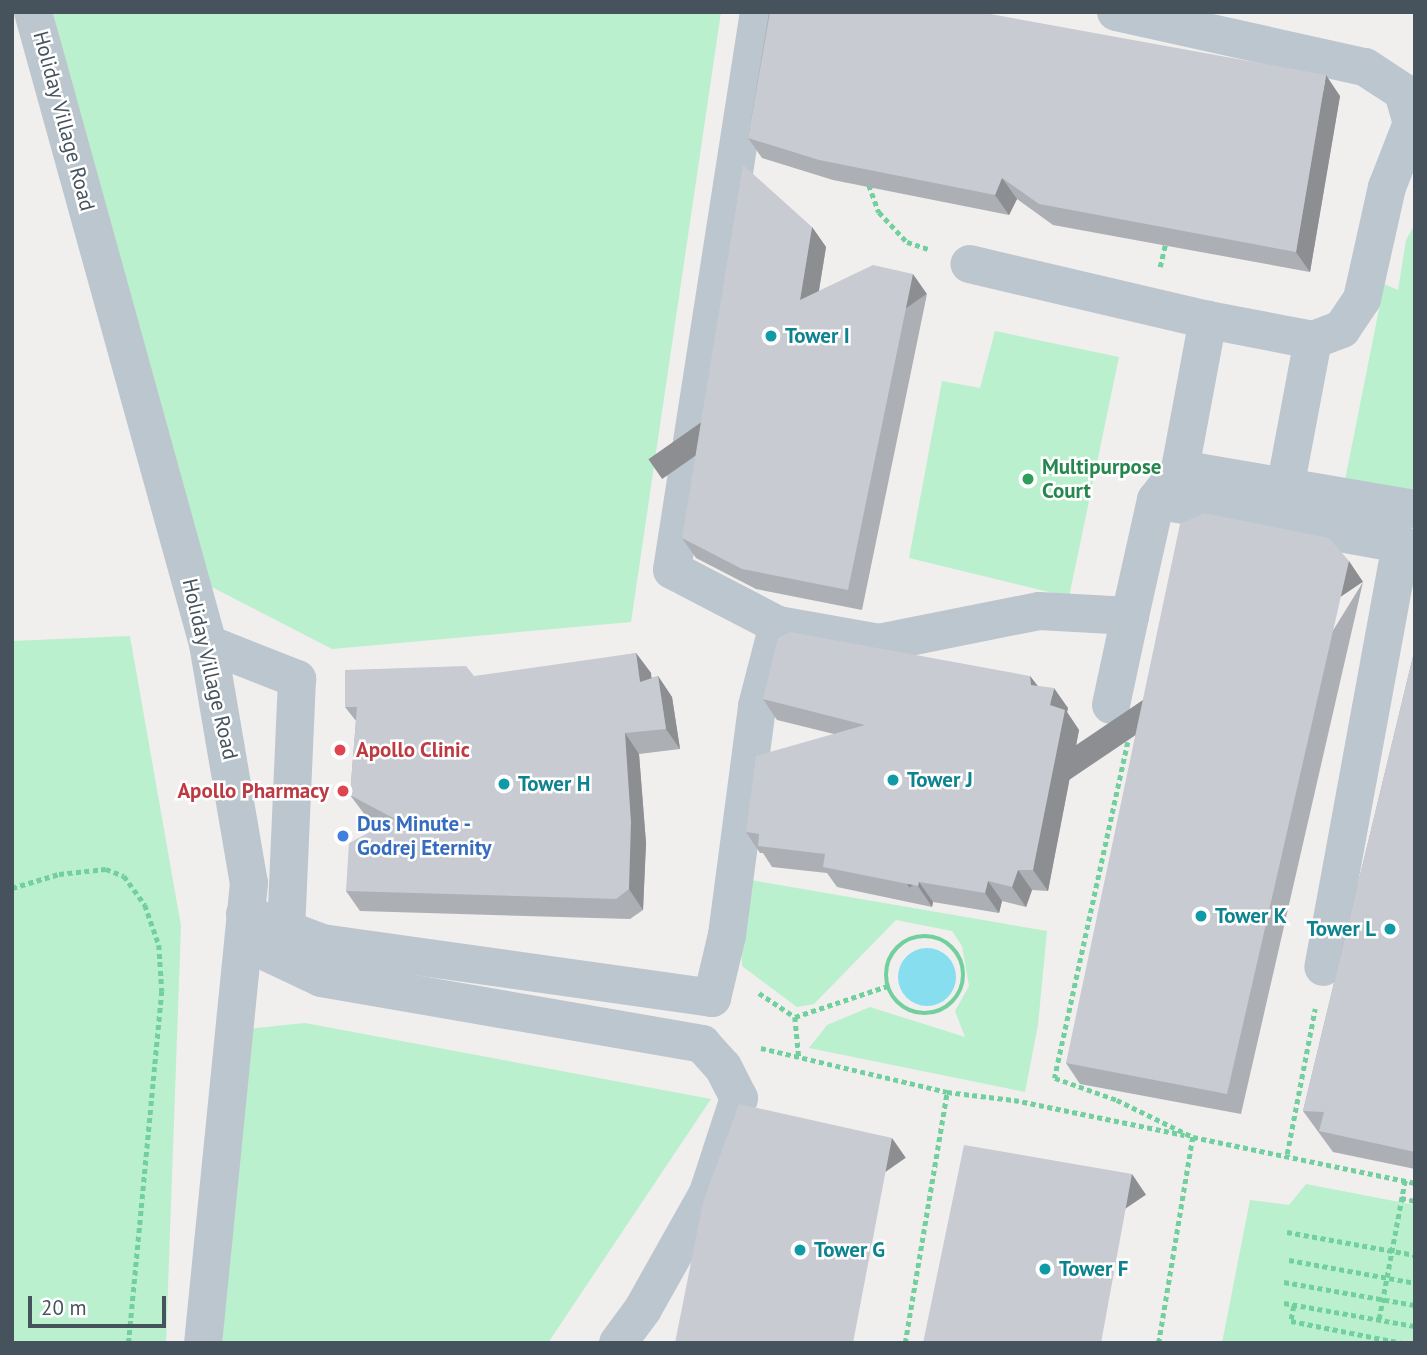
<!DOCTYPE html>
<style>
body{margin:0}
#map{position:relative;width:1427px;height:1355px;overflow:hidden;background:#f1eeee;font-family:"PT Sans",sans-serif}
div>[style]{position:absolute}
.green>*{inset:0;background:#baf0cd}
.water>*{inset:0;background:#86deef}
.round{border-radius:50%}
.path>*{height:4.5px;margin-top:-2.25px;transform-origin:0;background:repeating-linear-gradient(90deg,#71d09d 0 5px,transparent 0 8.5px)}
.path>.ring{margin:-2.25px;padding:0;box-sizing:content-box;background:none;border:4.5px solid #71d09d;border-radius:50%}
.minor>*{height:38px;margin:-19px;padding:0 19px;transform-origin:19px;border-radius:19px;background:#bcc6ce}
.wall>*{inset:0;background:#acafb4}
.shaded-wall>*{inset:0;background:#8c8e92;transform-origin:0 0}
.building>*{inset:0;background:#c8cbd1}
.dots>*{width:19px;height:19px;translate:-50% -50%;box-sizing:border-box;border:4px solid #fff;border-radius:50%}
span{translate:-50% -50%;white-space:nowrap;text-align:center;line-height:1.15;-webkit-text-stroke:5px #fff;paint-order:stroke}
.street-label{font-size:21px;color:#46525c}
.culture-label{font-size:21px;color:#0d838f;font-weight:700}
.left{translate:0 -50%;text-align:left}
.right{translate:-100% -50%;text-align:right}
.leisure-label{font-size:21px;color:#27864d;font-weight:700}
.health-label{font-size:21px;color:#be3a42;font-weight:700}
.shop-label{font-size:21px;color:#366cbe;font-weight:700}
.frame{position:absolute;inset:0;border:14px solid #46525c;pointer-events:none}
.scale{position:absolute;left:28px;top:1296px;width:138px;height:32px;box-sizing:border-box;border:4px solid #46525c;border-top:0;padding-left:9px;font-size:21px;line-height:24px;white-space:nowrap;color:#46525c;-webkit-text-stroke:5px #fff;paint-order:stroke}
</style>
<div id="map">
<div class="green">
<i style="clip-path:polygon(53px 12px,721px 12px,631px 622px,332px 649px,198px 580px)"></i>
<i style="clip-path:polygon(1415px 224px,1415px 491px,1345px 480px,1384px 284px,1398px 290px,1406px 240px)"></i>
<i style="clip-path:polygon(995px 331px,1119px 357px,1069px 597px,909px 558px,942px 381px,980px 388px)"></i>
<i style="clip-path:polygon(130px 636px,181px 926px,166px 1343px,12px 1343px,12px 641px)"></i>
<i style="clip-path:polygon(751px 880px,1047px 931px,1038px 1025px,1025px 1092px,809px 1048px,827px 1025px,870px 1007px,965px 1037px,955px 1011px,969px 986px,962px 946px,952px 931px,896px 920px,814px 1004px,797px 1007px,742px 966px,740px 915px)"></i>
<i style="clip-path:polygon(305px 1023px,711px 1099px,548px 1343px,222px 1343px,248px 1029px)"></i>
<i style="clip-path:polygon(1306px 1184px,1415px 1205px,1415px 1343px,1222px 1343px,1250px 1200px,1289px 1205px)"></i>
</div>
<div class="water">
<i class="round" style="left:898px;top:948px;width:58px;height:58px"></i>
</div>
<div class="path">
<i style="left:869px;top:185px;width:29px;rotate:70deg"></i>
<i style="left:879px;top:212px;width:41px;rotate:47deg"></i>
<i style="left:907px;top:242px;width:22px;rotate:18deg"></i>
<i style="left:1160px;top:267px;width:27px;rotate:-77deg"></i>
<i style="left:1128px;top:742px;width:344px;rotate:102.3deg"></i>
<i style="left:1055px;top:1078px;width:66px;rotate:19.5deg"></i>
<i style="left:1117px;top:1100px;width:85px;rotate:26deg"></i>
<i style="left:1193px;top:1137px;width:209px;rotate:99.4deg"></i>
<i style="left:12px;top:888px;width:49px;rotate:-16.6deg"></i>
<i style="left:59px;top:874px;width:47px;rotate:-6.1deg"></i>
<i style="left:106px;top:869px;width:19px;rotate:21deg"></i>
<i style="left:124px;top:876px;width:36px;rotate:54deg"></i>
<i style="left:145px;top:905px;width:42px;rotate:70.7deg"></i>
<i style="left:159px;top:945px;width:46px;rotate:86.3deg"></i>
<i style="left:162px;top:991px;width:354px;rotate:95.4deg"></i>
<i class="ring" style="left:886px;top:936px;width:73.5px;height:73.5px"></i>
<i style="left:759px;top:993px;width:43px;rotate:33.7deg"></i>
<i style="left:795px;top:1017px;width:97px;rotate:-18.6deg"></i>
<i style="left:795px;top:1017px;width:41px;rotate:84.4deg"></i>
<i style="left:761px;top:1048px;width:191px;rotate:13.3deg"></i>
<i style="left:947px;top:1092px;width:67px;rotate:6.8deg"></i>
<i style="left:1014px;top:1100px;width:174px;rotate:11.6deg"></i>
<i style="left:1193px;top:1137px;width:227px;rotate:11.7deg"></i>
<i style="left:1287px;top:1154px;width:148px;rotate:-79.1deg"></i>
<i style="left:1401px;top:1198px;width:14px;rotate:12deg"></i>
<i style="left:1287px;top:1232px;width:130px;rotate:10.2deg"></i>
<i style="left:1289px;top:1260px;width:128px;rotate:10.3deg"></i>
<i style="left:1284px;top:1282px;width:133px;rotate:10deg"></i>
<i style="left:1284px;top:1303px;width:133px;rotate:10deg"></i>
<i style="left:1294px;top:1306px;width:15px;rotate:101deg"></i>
<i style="left:1291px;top:1321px;width:113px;rotate:11.2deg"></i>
<i style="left:1379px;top:1319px;width:141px;rotate:-79.4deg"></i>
<i style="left:905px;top:1343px;width:254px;rotate:-80.5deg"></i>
</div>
<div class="minor">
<i style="left:33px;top:12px;width:656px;rotate:74.52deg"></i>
<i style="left:208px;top:644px;width:242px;rotate:80.3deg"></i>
<i style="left:249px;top:883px;width:462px;rotate:95.7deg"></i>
<i style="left:1116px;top:12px;width:255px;rotate:12.5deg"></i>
<i style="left:1365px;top:67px;width:45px;rotate:33.3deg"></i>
<i style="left:1403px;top:92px;width:32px;rotate:74deg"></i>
<i style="left:1412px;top:123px;width:69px;rotate:111.3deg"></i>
<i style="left:1387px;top:187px;width:115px;rotate:102.6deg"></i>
<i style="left:1362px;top:299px;width:36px;rotate:124deg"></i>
<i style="left:1342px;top:329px;width:31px;rotate:159deg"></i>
<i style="left:1313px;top:340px;width:107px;rotate:-169.2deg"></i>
<i style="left:1180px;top:469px;width:238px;rotate:9.7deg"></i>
<i style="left:1285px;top:488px;width:151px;rotate:-79.3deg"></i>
<i style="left:1156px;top:500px;width:249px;rotate:10.2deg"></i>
<i style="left:1401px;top:544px;width:430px;rotate:100.4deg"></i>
<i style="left:778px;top:625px;width:103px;rotate:10.1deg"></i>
<i style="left:879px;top:643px;width:163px;rotate:-11.3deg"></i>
<i style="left:1039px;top:611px;width:91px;rotate:3.1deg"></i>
<i style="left:1130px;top:616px;width:119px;rotate:-77.4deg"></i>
<i style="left:1156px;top:500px;width:39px;rotate:-52deg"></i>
<i style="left:1180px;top:469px;width:152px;rotate:-79.4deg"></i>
<i style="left:1208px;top:320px;width:245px;rotate:-166.8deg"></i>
<i style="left:208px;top:644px;width:96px;rotate:21.5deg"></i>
<i style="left:297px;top:679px;width:251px;rotate:92.5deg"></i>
<i style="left:1111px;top:705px;width:91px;rotate:-77.9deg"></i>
<i style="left:245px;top:914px;width:82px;rotate:20.6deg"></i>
<i style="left:322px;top:943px;width:394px;rotate:8deg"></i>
<i style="left:712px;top:998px;width:65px;rotate:-76.6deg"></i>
<i style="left:727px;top:935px;width:231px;rotate:-82.5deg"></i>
<i style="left:757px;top:706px;width:84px;rotate:-75.5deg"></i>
<i style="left:778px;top:625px;width:119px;rotate:-152.6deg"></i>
<i style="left:672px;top:570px;width:565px;rotate:-81.14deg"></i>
<i style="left:245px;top:942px;width:84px;rotate:25.3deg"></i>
<i style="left:321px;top:978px;width:387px;rotate:9.8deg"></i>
<i style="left:702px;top:1044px;width:31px;rotate:48deg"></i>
<i style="left:723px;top:1067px;width:35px;rotate:63deg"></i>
<i style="left:739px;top:1098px;width:100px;rotate:108.1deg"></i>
<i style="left:708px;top:1193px;width:133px;rotate:119.3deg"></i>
<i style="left:643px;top:1309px;width:42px;rotate:126.3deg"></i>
</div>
<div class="wall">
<i style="clip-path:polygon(769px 12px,979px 12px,1340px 96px,1310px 272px,1053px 225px,1017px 199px,1009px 215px,833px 180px,762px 158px,748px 138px)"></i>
<i style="clip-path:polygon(812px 227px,826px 247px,819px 291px,927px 294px,862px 610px,756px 589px,696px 558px,682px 538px)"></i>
<i style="clip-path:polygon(1363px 582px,1241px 1114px,1080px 1084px,1066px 1063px)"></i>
<i style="clip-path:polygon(1415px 648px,1415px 1169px,1333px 1152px,1303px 1111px)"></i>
<i style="clip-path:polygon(636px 653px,651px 673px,651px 678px,658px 676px,672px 697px,680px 749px,639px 754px,646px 843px,643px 910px,630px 919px,360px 911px,346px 891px,383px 825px,365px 815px,350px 795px,356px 721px,345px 707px)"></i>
<i style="clip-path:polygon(1030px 676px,1038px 686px,1068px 708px,1067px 712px,1079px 730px,1048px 891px,1032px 890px,1026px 907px,1002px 901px,999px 913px,933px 902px,932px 907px,837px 887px,827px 873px,772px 867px,763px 853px,760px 853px,746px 832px,834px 734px,777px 720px,763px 699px)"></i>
</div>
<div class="shaded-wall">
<i style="clip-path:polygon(1326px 75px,1340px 96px,1310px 272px,1296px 252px)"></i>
<i style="clip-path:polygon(1002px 178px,1017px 199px,1009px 215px,995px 195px)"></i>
<i style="clip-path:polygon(812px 227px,826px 247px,814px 320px,800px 300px)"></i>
<i style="left:913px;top:274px;width:24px;height:323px;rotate:55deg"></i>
<i style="left:1349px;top:561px;width:25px;height:547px;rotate:56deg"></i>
<i style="clip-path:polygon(636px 653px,651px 673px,654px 702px,640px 682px)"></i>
<i style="clip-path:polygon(658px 676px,672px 697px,680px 749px,666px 729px)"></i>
<i style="clip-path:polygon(1030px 676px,1045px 696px,1031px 685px)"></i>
<i style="clip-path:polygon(1054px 688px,1068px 708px,1067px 712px,1079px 730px,1048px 891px,1033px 870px,1050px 705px)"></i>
<i style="clip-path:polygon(625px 733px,639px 754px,646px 843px,643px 910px,629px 889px)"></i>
<i style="clip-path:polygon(1018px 870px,1032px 890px,1026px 907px,1012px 887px)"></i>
<i style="clip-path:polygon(988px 881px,1002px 901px,999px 913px,985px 893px)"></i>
<i style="clip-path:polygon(919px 882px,933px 902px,932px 907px,918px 886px)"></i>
<i style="left:892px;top:1138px;width:24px;height:209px;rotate:55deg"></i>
<i style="left:1132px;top:1174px;width:25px;height:172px;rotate:56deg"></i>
</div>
<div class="building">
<i style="clip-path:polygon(770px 12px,979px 12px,1326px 75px,1296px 252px,1039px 204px,1002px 178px,995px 195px,819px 160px,748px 138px)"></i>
<i style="clip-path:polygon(743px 165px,812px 227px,800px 300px,873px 265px,913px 274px,848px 590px,742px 569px,682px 538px)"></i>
<i style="clip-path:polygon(1204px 513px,1329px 538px,1349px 561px,1227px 1094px,1066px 1063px,1180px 524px)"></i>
<i style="clip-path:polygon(790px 632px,1030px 676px,1031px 685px,1054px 688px,1050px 705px,1065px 710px,1033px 870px,1018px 870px,1012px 887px,988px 881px,985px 893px,919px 882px,918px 886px,823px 867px,825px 854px,758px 846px,759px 834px,746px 832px,756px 756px,865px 725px,763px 699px,778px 638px)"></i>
<i style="clip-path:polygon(1415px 648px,1415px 1152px,1319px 1131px,1324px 1112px,1303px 1111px)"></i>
<i style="clip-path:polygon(636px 653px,640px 682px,658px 676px,666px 729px,625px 733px,631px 822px,629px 889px,616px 899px,346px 891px,349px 843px,395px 819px,350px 795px,357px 707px,345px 707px,345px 670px,466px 666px,474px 676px)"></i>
<i style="clip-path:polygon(739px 1104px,892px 1138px,853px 1343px,675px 1343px,703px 1202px)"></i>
<i style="clip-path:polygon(964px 1145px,1132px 1174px,1101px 1343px,923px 1343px)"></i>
</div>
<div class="dots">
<i style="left:771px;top:336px;background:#0f9aa8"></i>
<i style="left:1028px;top:479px;background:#2e9e5b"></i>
<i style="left:340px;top:750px;background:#e0444e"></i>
<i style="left:893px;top:780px;background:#0f9aa8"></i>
<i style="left:504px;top:784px;background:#0f9aa8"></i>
<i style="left:343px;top:791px;background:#e0444e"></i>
<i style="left:343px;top:836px;background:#3f7fe0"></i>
<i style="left:1201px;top:916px;background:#0f9aa8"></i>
<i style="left:1390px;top:929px;background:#0f9aa8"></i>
<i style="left:800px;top:1250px;background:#0f9aa8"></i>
<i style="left:1045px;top:1269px;background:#0f9aa8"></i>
</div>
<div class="street-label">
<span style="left:64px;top:121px;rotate:75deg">Holiday Village Road</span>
<span style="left:210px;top:669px;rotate:77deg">Holiday Village Road</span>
</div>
<div class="culture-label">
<span class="left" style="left:785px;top:336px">Tower I</span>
<span class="left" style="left:907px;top:780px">Tower J</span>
<span class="left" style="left:518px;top:784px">Tower H</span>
<span class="left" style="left:1215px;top:916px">Tower K</span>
<span class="right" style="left:1376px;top:929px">Tower L</span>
<span class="left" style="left:814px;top:1250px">Tower G</span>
<span class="left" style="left:1059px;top:1269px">Tower F</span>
</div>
<div class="leisure-label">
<span class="left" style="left:1042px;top:479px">Multipurpose<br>Court</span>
</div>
<div class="health-label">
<span class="left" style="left:356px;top:750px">Apollo Clinic</span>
<span class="right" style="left:329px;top:791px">Apollo Pharmacy</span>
</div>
<div class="shop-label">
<span class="left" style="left:357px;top:836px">Dus Minute -<br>Godrej Eternity</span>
</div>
<div class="frame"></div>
<div class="scale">20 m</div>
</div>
